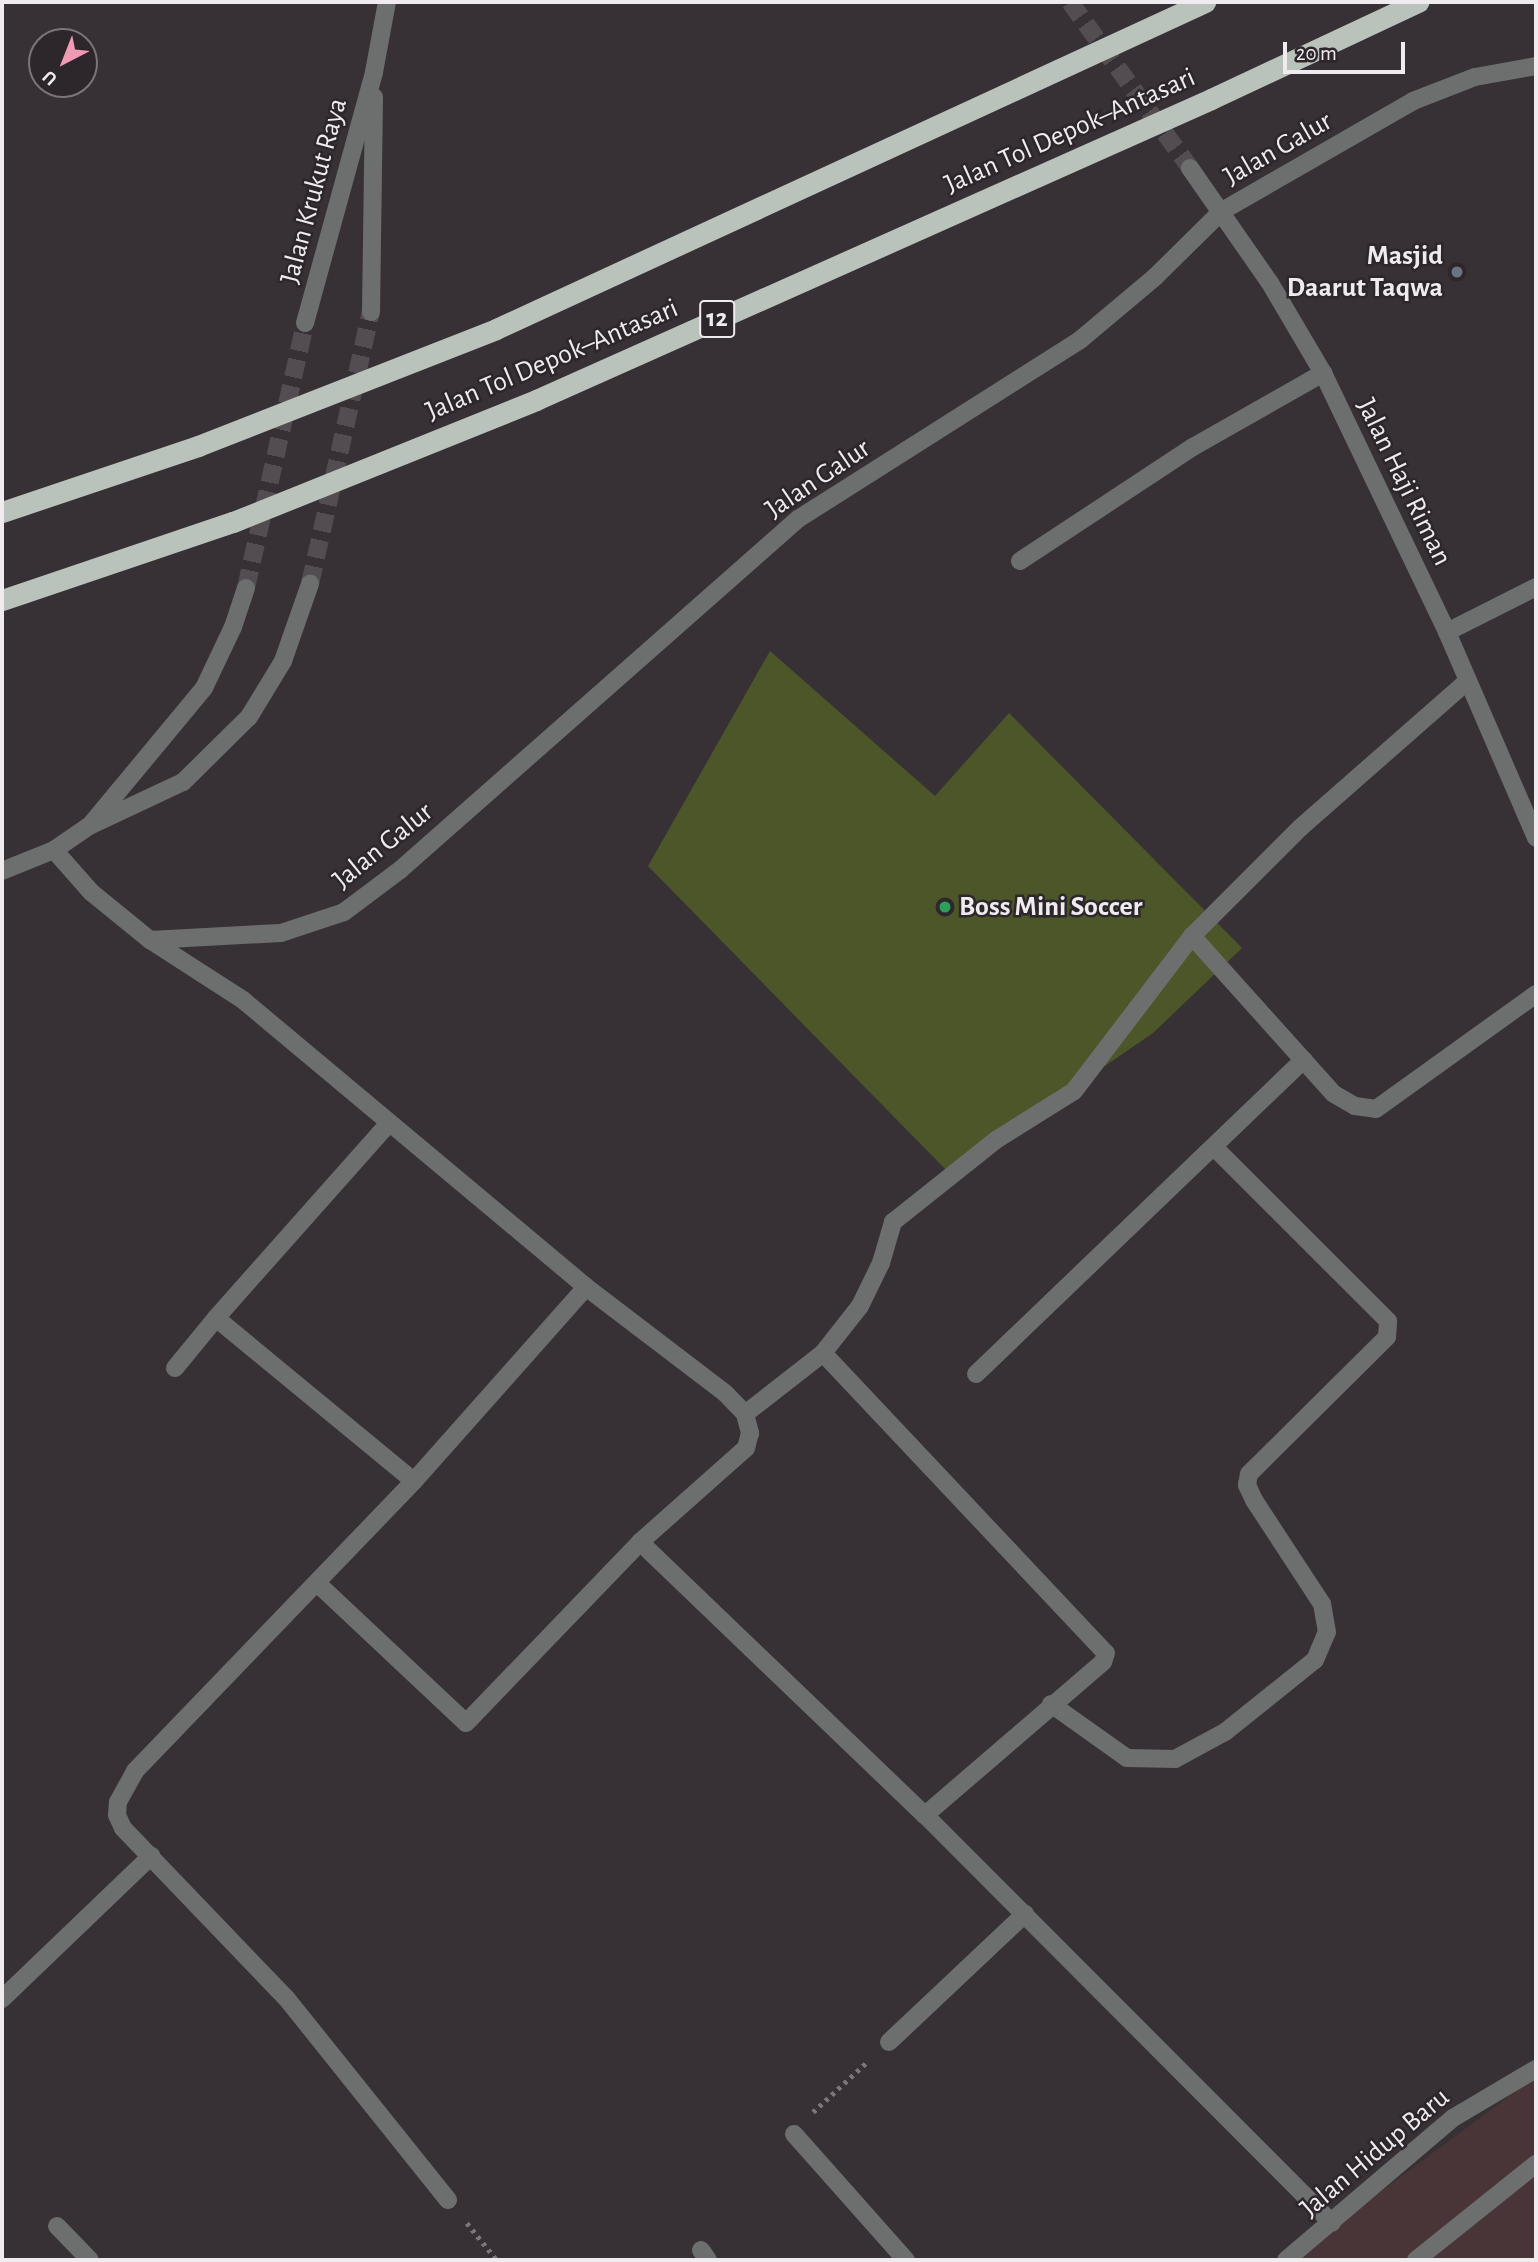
<!DOCTYPE html>
<meta charset="utf-8">
<style>
body{margin:0}
#map{position:relative;width:1538px;height:2262px;overflow:hidden;background:#373136;font-family:"Alegreya Sans",sans-serif}
div>[style]{position:absolute}
.industrial>*{inset:0;background:#493537}
.green>*{inset:0;background:#4d5629}
.minor-tunnel>*{height:18px;margin-top:-9px;transform-origin:0;background:repeating-linear-gradient(90deg,#534d52 0 18px,transparent 0 27px)}
.path>*{height:4.5px;margin-top:-2.25px;transform-origin:0;background:repeating-linear-gradient(90deg,#7c767b 0 3.5px,transparent 0 8.5px)}
.minor>*{height:18px;margin:-9px;padding:0 9px;transform-origin:9px;border-radius:9px;background:#6c6f6d}
.highway>*{height:21px;margin:-10.5px;padding:0 10.5px;transform-origin:10.5px;border-radius:10.5px;background:#bac2bc}
.dots>*{width:19px;height:19px;translate:-50% -50%;box-sizing:border-box;border:4px solid #2d272c;border-radius:50%}
span{translate:-50% -50%;white-space:nowrap;text-align:center;line-height:1.15;-webkit-text-stroke:5px #2d272c;paint-order:stroke}
.shield-label span{padding:2px 5px;background:#2d272c;border:2px solid;border-radius:5px;-webkit-text-stroke-width:0}
.shield-label{font-size:26px;color:#efebef;font-weight:700}
.street-label{font-size:28px;color:#efebef}
.poi-label{font-size:28px;color:#efebef;font-weight:700}
.right{translate:-100% -50%;text-align:right}
.left{translate:0 -50%;text-align:left}
.frame{position:absolute;inset:0;border:4px solid #efebef;pointer-events:none}
.north{position:absolute;left:28px;top:28px;width:70px;height:70px;box-sizing:border-box;background:#2d272c;border:2px solid #7b757a;border-radius:50%;rotate:222deg;font-size:19px;font-weight:700;line-height:28px;text-align:center;color:#efebef}
.north::after{content:'';display:block;margin:auto;width:24px;height:32px;background:#f09ab5;clip-path:polygon(50% 0,100% 100%,50% 72%,0 100%)}
.scale{position:absolute;left:1283px;top:42px;width:122px;height:32px;box-sizing:border-box;border:4px solid #efebef;border-top:0;padding-left:9px;font-size:21px;line-height:24px;white-space:nowrap;color:#efebef;-webkit-text-stroke:5px #2d272c;paint-order:stroke}
</style>
<div id="map">
<div class="industrial">
<i style="clip-path:polygon(1536px 2076px,1536px 2260px,1289px 2260px)"></i>
</div>
<div class="green">
<i style="clip-path:polygon(770px 651px,935px 796px,1009px 713px,1242px 948px,1153px 1033px,949px 1173px,648px 866px)"></i>
</div>
<div class="minor-tunnel">
<i style="left:1070px;top:2px;width:205px;rotate:54.1deg"></i>
<i style="left:310px;top:584px;width:279px;rotate:-77.4deg"></i>
<i style="left:246px;top:588px;width:271px;rotate:-77.4deg"></i>
</div>
<div class="path">
<i style="left:813px;top:2112px;width:75px;rotate:-42.8deg"></i>
<i style="left:467px;top:2223px;width:48px;rotate:51deg"></i>
</div>
<div class="minor">
<i style="left:1190px;top:168px;width:140px;rotate:55.2deg"></i>
<i style="left:1270px;top:283px;width:104px;rotate:59.5deg"></i>
<i style="left:1323px;top:373px;width:287px;rotate:64.4deg"></i>
<i style="left:1447px;top:632px;width:224px;rotate:66.6deg"></i>
<i style="left:371px;top:312px;width:215px;rotate:-89.2deg"></i>
<i style="left:305px;top:323px;width:260px;rotate:-74.6deg"></i>
<i style="left:374px;top:72px;width:71px;rotate:-79.5deg"></i>
<i style="left:1020px;top:561px;width:207px;rotate:-33.4deg"></i>
<i style="left:1193px;top:447px;width:150px;rotate:-29.6deg"></i>
<i style="left:1447px;top:632px;width:100px;rotate:-26.8deg"></i>
<i style="left:92px;top:823px;width:175px;rotate:-50.3deg"></i>
<i style="left:204px;top:688px;width:68px;rotate:-64.6deg"></i>
<i style="left:233px;top:627px;width:41px;rotate:-71.6deg"></i>
<i style="left:54px;top:850px;width:56px;rotate:48.6deg"></i>
<i style="left:91px;top:892px;width:76px;rotate:39.1deg"></i>
<i style="left:150px;top:940px;width:111px;rotate:32.8deg"></i>
<i style="left:243px;top:1000px;width:447px;rotate:39.9deg"></i>
<i style="left:586px;top:1287px;width:175px;rotate:37.3deg"></i>
<i style="left:725px;top:1393px;width:29px;rotate:46deg"></i>
<i style="left:745px;top:1414px;width:20px;rotate:75deg"></i>
<i style="left:750px;top:1433px;width:16px;rotate:105deg"></i>
<i style="left:746px;top:1448px;width:142px;rotate:138.4deg"></i>
<i style="left:640px;top:1542px;width:395px;rotate:43.8deg"></i>
<i style="left:925px;top:1815px;width:576px;rotate:45.07deg"></i>
<i style="left:2px;top:871px;width:56px;rotate:-22deg"></i>
<i style="left:54px;top:850px;width:42px;rotate:-34.4deg"></i>
<i style="left:89px;top:826px;width:104px;rotate:-25.1deg"></i>
<i style="left:183px;top:782px;width:93px;rotate:-44.6deg"></i>
<i style="left:249px;top:717px;width:66px;rotate:-58.7deg"></i>
<i style="left:283px;top:661px;width:82px;rotate:-70.7deg"></i>
<i style="left:1192px;top:936px;width:212px;rotate:48.1deg"></i>
<i style="left:1334px;top:1094px;width:24px;rotate:30deg"></i>
<i style="left:1355px;top:1106px;width:21px;rotate:8deg"></i>
<i style="left:1376px;top:1109px;width:197px;rotate:-35.7deg"></i>
<i style="left:150px;top:940px;width:131px;rotate:-3.1deg"></i>
<i style="left:281px;top:933px;width:66px;rotate:-18.4deg"></i>
<i style="left:344px;top:912px;width:70px;rotate:-36.9deg"></i>
<i style="left:400px;top:870px;width:531px;rotate:-41.41deg"></i>
<i style="left:798px;top:519px;width:334px;rotate:-32.4deg"></i>
<i style="left:1080px;top:340px;width:98px;rotate:-40deg"></i>
<i style="left:1155px;top:277px;width:94px;rotate:-44.6deg"></i>
<i style="left:1222px;top:211px;width:220px;rotate:-29.9deg"></i>
<i style="left:1413px;top:101px;width:66px;rotate:-21.2deg"></i>
<i style="left:1475px;top:77px;width:62px;rotate:-10.2deg"></i>
<i style="left:389px;top:1123px;width:261px;rotate:131.6deg"></i>
<i style="left:216px;top:1318px;width:256px;rotate:39.5deg"></i>
<i style="left:823px;top:1353px;width:412px;rotate:46.7deg"></i>
<i style="left:1106px;top:1653px;width:9px;rotate:108deg"></i>
<i style="left:1103px;top:1662px;width:235px;rotate:139.3deg"></i>
<i style="left:175px;top:1368px;width:65px;rotate:-50.6deg"></i>
<i style="left:976px;top:1374px;width:454px;rotate:-43.8deg"></i>
<i style="left:745px;top:1414px;width:99px;rotate:-38deg"></i>
<i style="left:823px;top:1353px;width:60px;rotate:-51.8deg"></i>
<i style="left:860px;top:1306px;width:48px;rotate:-64deg"></i>
<i style="left:881px;top:1263px;width:43px;rotate:-73.7deg"></i>
<i style="left:893px;top:1222px;width:132px;rotate:-38.5deg"></i>
<i style="left:996px;top:1140px;width:92px;rotate:-32.1deg"></i>
<i style="left:1074px;top:1091px;width:195px;rotate:-52.7deg"></i>
<i style="left:1192px;top:936px;width:153px;rotate:-45deg"></i>
<i style="left:1300px;top:828px;width:221px;rotate:-41.3deg"></i>
<i style="left:317px;top:1583px;width:204px;rotate:43.2deg"></i>
<i style="left:466px;top:1723px;width:251px;rotate:-46.1deg"></i>
<i style="left:1051px;top:1704px;width:93px;rotate:35.4deg"></i>
<i style="left:1127px;top:1758px;width:48px;rotate:1.2deg"></i>
<i style="left:1175px;top:1759px;width:57px;rotate:-28.4deg"></i>
<i style="left:1225px;top:1732px;width:115px;rotate:-38.7deg"></i>
<i style="left:1315px;top:1660px;width:30px;rotate:-67deg"></i>
<i style="left:1327px;top:1632px;width:28px;rotate:-100deg"></i>
<i style="left:1322px;top:1604px;width:124px;rotate:-123.2deg"></i>
<i style="left:1254px;top:1500px;width:17px;rotate:-115deg"></i>
<i style="left:1247px;top:1485px;width:11px;rotate:-80deg"></i>
<i style="left:1249px;top:1474px;width:194px;rotate:-44.8deg"></i>
<i style="left:1387px;top:1337px;width:16px;rotate:-86deg"></i>
<i style="left:1388px;top:1321px;width:246px;rotate:-135deg"></i>
<i style="left:2px;top:1999px;width:207px;rotate:-43.8deg"></i>
<i style="left:889px;top:2042px;width:187px;rotate:-43.3deg"></i>
<i style="left:794px;top:2134px;width:169px;rotate:48.4deg"></i>
<i style="left:448px;top:2200px;width:259px;rotate:-128.7deg"></i>
<i style="left:286px;top:1998px;width:236px;rotate:-133.8deg"></i>
<i style="left:123px;top:1828px;width:14px;rotate:-115deg"></i>
<i style="left:117px;top:1815px;width:13px;rotate:-86deg"></i>
<i style="left:118px;top:1802px;width:35px;rotate:-61deg"></i>
<i style="left:135px;top:1771px;width:402px;rotate:-46.1deg"></i>
<i style="left:414px;top:1481px;width:259px;rotate:-48.4deg"></i>
<i style="left:57px;top:2226px;width:47px;rotate:45.9deg"></i>
<i style="left:701px;top:2250px;width:12px;rotate:55deg"></i>
<i style="left:1286px;top:2260px;width:219px;rotate:-40.4deg"></i>
<i style="left:1453px;top:2118px;width:96px;rotate:-30.6deg"></i>
<i style="left:1416px;top:2260px;width:154px;rotate:-38.7deg"></i>
</div>
<div class="highway">
<i style="left:2px;top:512px;width:207px;rotate:-18.6deg"></i>
<i style="left:198px;top:446px;width:320px;rotate:-21.4deg"></i>
<i style="left:496px;top:329px;width:781px;rotate:-24.76deg"></i>
<i style="left:2px;top:600px;width:244px;rotate:-18.7deg"></i>
<i style="left:233px;top:522px;width:327px;rotate:-21.9deg"></i>
<i style="left:536px;top:400px;width:739px;rotate:-24.03deg"></i>
<i style="left:1211px;top:99px;width:229px;rotate:-25.1deg"></i>
</div>
<div class="dots">
<i style="left:1457px;top:272px;background:#6b7280"></i>
<i style="left:945px;top:907px;background:#2e9e5b"></i>
</div>
<div class="shield-label">
<span style="left:717px;top:319px">12</span>
</div>
<div class="street-label">
<span style="left:1070px;top:131px;rotate:-24deg">Jalan Tol Depok–Antasari</span>
<span style="left:1278px;top:149px;rotate:-30deg">Jalan Galur</span>
<span style="left:314px;top:191px;rotate:-75deg">Jalan Krukut Raya</span>
<span style="left:552px;top:360px;rotate:-23deg">Jalan Tol Depok–Antasari</span>
<span style="left:818px;top:479px;rotate:-34deg">Jalan Galur</span>
<span style="left:1404px;top:482px;rotate:64deg">Jalan Haji Riman</span>
<span style="left:383px;top:846px;rotate:-39deg">Jalan Galur</span>
<span style="left:1375px;top:2153px;rotate:-40deg">Jalan Hidup Baru</span>
</div>
<div class="poi-label">
<span class="right" style="left:1443px;top:272px">Masjid<br>Daarut Taqwa</span>
<span class="left" style="left:959px;top:907px">Boss Mini Soccer</span>
</div>
<div class="frame"></div>
<div class="north">U</div>
<div class="scale">20 m</div>
</div>
